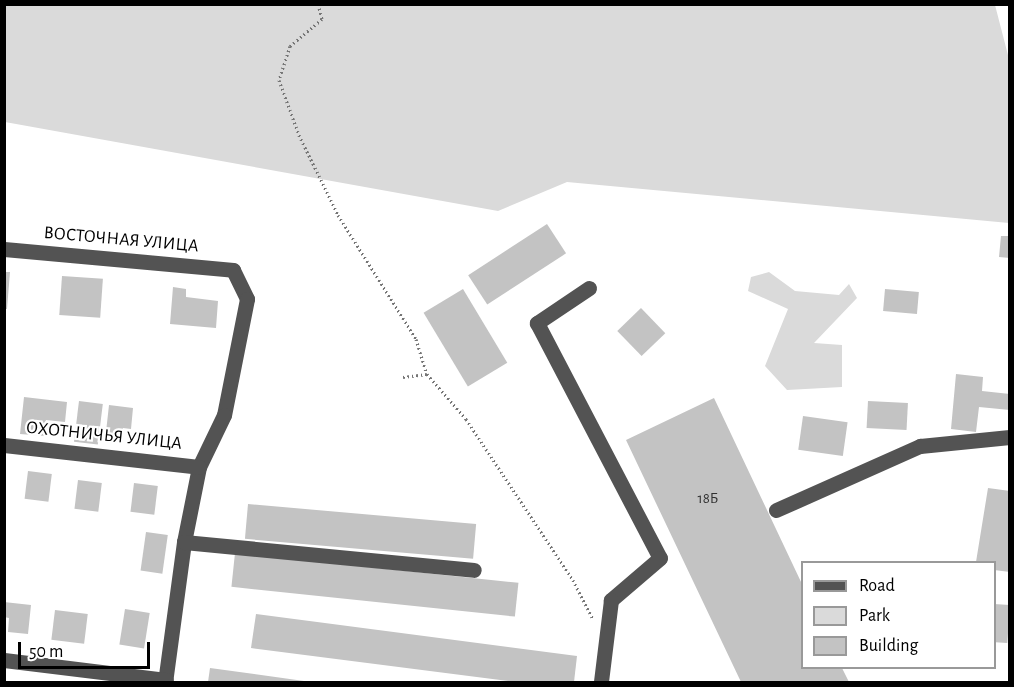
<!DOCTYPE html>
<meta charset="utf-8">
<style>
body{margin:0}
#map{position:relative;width:1014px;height:687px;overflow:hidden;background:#fff;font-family:"Alegreya Sans",sans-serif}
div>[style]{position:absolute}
.green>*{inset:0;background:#dadada}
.building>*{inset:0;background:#c3c3c3;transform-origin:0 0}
.path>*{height:3px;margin-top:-1.5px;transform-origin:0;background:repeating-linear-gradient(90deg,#757575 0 1.5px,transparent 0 4.5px)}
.minor>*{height:15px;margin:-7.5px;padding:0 7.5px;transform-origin:7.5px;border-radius:7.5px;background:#535353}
span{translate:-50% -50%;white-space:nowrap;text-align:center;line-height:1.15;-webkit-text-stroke:4.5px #fff;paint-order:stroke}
.number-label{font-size:15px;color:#313131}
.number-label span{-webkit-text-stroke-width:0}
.street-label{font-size:18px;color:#000}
.frame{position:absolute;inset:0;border:6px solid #000;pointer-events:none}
.legend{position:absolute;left:801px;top:561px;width:195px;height:108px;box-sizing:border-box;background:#fff;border:2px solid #999;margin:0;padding:8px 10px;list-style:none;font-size:18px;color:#000}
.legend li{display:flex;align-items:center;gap:12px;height:30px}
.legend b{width:30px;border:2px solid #999}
.scale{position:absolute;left:18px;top:642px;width:132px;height:27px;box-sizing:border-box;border:3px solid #000;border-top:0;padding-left:8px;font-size:18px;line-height:21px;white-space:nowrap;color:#000;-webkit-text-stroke:4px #fff;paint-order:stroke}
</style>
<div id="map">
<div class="green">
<i style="clip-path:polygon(4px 5px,995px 5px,1009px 59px,1009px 223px,567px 182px,498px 211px,5px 122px)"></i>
<i style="clip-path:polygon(769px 272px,795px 291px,839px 295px,849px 284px,857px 298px,814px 343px,842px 345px,842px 387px,787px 390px,765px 366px,788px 309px,748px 291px,751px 277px)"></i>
</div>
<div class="building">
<i style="left:547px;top:224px;width:35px;height:94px;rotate:57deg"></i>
<i style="clip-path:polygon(1001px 236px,1010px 236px,1010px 258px,999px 257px)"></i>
<i style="clip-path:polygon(4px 272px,10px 272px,7px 309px,4px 309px)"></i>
<i style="left:62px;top:276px;width:41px;height:39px;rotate:4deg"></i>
<i style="clip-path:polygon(173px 287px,186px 289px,186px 297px,218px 301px,216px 328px,170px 324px)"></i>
<i style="left:463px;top:289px;width:86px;height:46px;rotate:59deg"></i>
<i style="left:885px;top:289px;width:34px;height:22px;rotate:5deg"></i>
<i style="left:641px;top:308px;width:35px;height:33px;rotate:46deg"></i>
<i style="clip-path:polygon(956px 374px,983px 377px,982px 391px,1010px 394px,1010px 410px,979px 407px,976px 432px,951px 429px)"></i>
<i style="clip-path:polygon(24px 397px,67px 402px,65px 422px,46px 420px,45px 436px,20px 434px)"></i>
<i style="clip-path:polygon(714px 398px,802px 584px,802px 668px,842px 668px,849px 682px,741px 682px,626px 440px)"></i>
<i style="left:79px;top:401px;width:24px;height:41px;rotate:7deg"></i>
<i style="left:868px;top:401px;width:40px;height:27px;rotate:3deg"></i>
<i style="clip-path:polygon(109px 405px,133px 408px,131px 429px,123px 428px,121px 442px,105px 441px)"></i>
<i style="left:803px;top:416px;width:45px;height:34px;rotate:8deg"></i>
<i style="left:28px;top:471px;width:24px;height:28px;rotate:7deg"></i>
<i style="left:78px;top:480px;width:24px;height:29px;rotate:7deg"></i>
<i style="left:134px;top:483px;width:24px;height:29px;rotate:7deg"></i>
<i style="clip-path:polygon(988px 488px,1010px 491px,1010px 572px,994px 570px,994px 562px,976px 562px)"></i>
<i style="left:248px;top:504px;width:229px;height:35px;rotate:5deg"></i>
<i style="left:146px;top:532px;width:22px;height:39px;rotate:8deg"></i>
<i style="left:235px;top:553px;width:285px;height:34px;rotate:6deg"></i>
<i style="clip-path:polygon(4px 602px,31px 605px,28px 634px,8px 632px,9px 618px,4px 617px)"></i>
<i style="left:994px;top:604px;width:16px;height:38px;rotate:4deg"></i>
<i style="left:125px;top:609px;width:25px;height:36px;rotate:9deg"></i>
<i style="left:55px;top:610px;width:33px;height:30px;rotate:7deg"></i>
<i style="clip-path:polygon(256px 614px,577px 656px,574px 682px,516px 682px,251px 648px)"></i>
<i style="clip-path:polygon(210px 668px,304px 681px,304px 682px,208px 682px)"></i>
</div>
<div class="path">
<i style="left:318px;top:4px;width:16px;rotate:75deg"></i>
<i style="left:322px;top:19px;width:42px;rotate:139.8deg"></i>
<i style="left:290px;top:46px;width:36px;rotate:108deg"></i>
<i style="left:279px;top:80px;width:59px;rotate:70deg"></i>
<i style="left:299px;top:135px;width:89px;rotate:64deg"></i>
<i style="left:338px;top:215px;width:146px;rotate:57.8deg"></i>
<i style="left:416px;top:339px;width:37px;rotate:73deg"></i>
<i style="left:427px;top:374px;width:60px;rotate:49.1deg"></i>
<i style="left:466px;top:419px;width:193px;rotate:56.4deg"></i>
<i style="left:573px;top:580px;width:44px;rotate:62.9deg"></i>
<i style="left:403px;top:377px;width:24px;rotate:-7deg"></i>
</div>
<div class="minor">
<i style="left:4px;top:249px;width:230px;rotate:5.2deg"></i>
<i style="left:233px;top:270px;width:32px;rotate:64deg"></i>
<i style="left:247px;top:299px;width:118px;rotate:101.2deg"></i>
<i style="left:224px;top:415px;width:58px;rotate:115.7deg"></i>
<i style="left:199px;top:467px;width:76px;rotate:101.3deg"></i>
<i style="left:184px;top:542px;width:141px;rotate:97.7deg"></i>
<i style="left:589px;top:288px;width:63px;rotate:146.1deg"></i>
<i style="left:537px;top:323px;width:265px;rotate:62.4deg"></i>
<i style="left:660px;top:558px;width:65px;rotate:139.4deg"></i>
<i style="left:611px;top:600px;width:83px;rotate:97deg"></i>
<i style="left:4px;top:445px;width:196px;rotate:6.4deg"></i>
<i style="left:776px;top:510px;width:158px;rotate:-24deg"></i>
<i style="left:920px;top:446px;width:90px;rotate:-5.7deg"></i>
<i style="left:184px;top:542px;width:291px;rotate:5.5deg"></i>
<i style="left:4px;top:660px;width:163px;rotate:7deg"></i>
</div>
<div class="number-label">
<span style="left:708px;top:499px">18Б</span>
</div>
<div class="street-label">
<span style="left:121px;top:240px;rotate:5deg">ВОСТОЧНАЯ УЛИЦА</span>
<span style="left:104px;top:436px;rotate:6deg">ОХОТНИЧЬЯ УЛИЦА</span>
</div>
<div class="frame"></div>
<ul class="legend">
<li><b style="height:8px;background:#535353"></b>Road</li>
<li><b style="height:16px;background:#dadada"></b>Park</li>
<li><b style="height:16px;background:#c3c3c3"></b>Building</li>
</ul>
<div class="scale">50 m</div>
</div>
